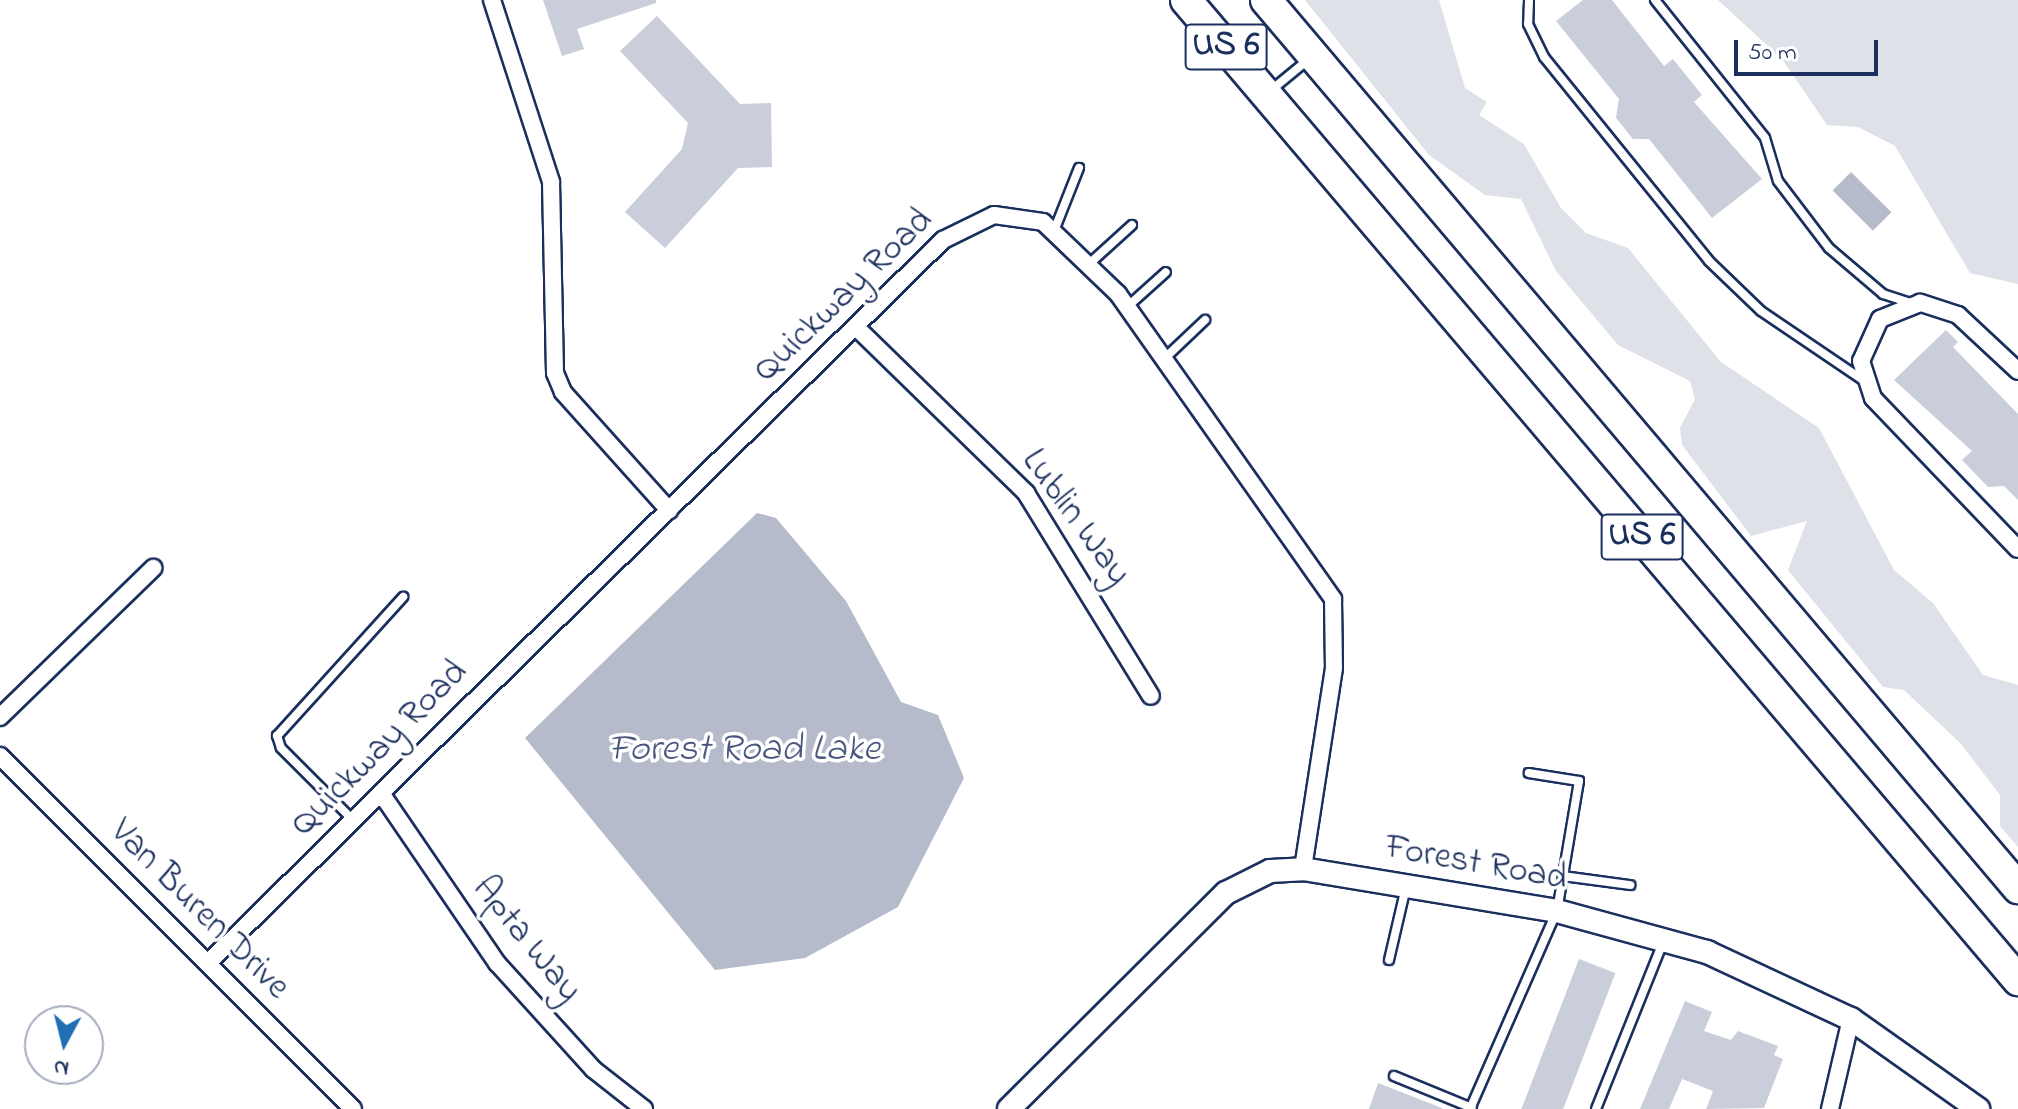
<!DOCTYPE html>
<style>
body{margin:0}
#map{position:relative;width:2018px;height:1109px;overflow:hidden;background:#fff;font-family:"Indie Flower",sans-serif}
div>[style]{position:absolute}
.green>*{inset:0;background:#dee1e7}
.water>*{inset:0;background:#b5bbca;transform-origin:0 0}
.building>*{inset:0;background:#caceda;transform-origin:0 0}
.roads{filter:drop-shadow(2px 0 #1b2f5e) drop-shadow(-2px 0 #1b2f5e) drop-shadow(0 2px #1b2f5e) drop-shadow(0 -2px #1b2f5e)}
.lane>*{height:8px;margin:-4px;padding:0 4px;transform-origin:4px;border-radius:4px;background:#fff}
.street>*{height:16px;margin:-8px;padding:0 8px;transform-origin:8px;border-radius:8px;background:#fff}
.secondary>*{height:22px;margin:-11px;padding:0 11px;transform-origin:11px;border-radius:11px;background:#fff}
.highway>*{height:30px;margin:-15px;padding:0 15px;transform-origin:15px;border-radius:15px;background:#fff}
span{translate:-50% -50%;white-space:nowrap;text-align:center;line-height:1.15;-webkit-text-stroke:7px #fff;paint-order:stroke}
.shield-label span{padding:2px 6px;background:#fff;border:2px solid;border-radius:6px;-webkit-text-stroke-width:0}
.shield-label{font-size:34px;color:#1b2f5e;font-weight:700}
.street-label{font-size:36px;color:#1b2f5e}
.water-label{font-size:38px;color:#49597e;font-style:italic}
.north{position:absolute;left:24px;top:1005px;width:80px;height:80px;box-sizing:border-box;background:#fff;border:2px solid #a4acbf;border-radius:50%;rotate:187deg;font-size:22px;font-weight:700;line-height:32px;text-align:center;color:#1b2f5e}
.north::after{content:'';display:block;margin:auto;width:28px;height:36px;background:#1f6fb2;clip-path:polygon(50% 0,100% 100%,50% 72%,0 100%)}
.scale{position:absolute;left:1734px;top:40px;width:144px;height:36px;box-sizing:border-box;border:4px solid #1b2f5e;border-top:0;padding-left:10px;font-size:24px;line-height:28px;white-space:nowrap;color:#1b2f5e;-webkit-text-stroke:6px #fff;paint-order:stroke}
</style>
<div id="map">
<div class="green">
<i style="clip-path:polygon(1305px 0,1439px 0,1465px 88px,1487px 102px,1479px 115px,1524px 144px,1561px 208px,1586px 233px,1628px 248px,1721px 362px,1819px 428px,1894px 570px,1933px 603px,1983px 675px,2018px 685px,2018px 847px,2000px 826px,2000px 795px,1961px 744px,1904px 690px,1883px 687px,1788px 570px,1807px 521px,1751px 536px,1682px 445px,1680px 428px,1695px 399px,1690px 381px,1618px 345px,1556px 271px,1521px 199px,1485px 195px,1429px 155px)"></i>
<i style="clip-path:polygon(1718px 0,2018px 0,2018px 284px,1970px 273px,1895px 146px,1858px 127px,1827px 125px,1782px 59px)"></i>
</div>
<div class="water">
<i style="left:1851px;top:172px;width:57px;height:26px;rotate:45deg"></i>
<i style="clip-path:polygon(757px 513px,776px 518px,846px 601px,901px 702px,938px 715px,964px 778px,898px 907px,805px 958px,715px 970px,525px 738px)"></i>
</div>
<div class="building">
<i style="clip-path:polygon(543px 0,656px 0,656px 3px,577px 29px,584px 49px,562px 56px)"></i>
<i style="clip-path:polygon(1583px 0,1612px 0,1664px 66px,1673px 59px,1702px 95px,1694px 102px,1762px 179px,1712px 218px,1649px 139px,1633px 139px,1616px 118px,1619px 99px,1556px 21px)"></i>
<i style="clip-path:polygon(657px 16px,740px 104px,771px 103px,772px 167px,738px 168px,665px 248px,625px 212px,682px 149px,688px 123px,620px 51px)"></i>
<i style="clip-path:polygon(1946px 330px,1958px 342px,1953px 347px,2018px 414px,2018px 500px,2004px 486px,1988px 487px,1962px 460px,1972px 451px,1894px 380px)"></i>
<i style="left:1579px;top:959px;width:39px;height:163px;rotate:21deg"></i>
<i style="clip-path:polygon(1685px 1001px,1712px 1012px,1704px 1031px,1731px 1040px,1738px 1031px,1778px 1046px,1774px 1055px,1783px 1059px,1764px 1108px,1706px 1109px,1713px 1091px,1682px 1079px,1669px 1109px,1640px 1109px)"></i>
<i style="clip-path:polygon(1378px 1083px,1442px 1108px,1442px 1109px,1369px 1109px)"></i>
</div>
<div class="roads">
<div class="lane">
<i style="left:1529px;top:0;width:24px;rotate:92deg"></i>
<i style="left:1528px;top:24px;width:37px;rotate:64deg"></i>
<i style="left:1544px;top:57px;width:262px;rotate:51deg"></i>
<i style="left:1709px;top:261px;width:72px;rotate:43.9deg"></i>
<i style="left:1761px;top:311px;width:123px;rotate:34.1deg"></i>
<i style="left:1655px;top:0;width:176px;rotate:51.4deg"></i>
<i style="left:1765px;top:138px;width:45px;rotate:73.2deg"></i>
<i style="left:1778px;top:181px;width:84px;rotate:52.7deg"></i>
<i style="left:1829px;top:248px;width:71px;rotate:40.4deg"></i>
<i style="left:1883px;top:294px;width:29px;rotate:18deg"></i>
<i style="left:1270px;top:91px;width:50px;rotate:-39.4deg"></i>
<i style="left:1054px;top:231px;width:68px;rotate:-68.4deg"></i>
<i style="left:1089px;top:264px;width:58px;rotate:-42.2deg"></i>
<i style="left:1127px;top:307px;width:52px;rotate:-41.9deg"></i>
<i style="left:1166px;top:357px;width:54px;rotate:-43.5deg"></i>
<i style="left:353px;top:820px;width:102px;rotate:-135deg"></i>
<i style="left:281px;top:748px;width:13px;rotate:-108deg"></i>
<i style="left:277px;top:736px;width:188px;rotate:-47.8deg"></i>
<i style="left:1563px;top:876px;width:68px;rotate:7.7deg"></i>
<i style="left:1389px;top:960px;width:75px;rotate:-76.9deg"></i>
<i style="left:1394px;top:1076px;width:84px;rotate:22.3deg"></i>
<i style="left:1470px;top:1109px;width:216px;rotate:-66.3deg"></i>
<i style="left:1557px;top:911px;width:132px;rotate:-80.4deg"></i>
<i style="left:1579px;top:781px;width:51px;rotate:-170.9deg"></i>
<i style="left:1596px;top:1109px;width:180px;rotate:-68.1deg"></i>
</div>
<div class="street">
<i style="left:492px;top:0;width:191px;rotate:72deg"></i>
<i style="left:551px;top:182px;width:191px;rotate:88.8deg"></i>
<i style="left:555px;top:373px;width:21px;rotate:67deg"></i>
<i style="left:563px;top:392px;width:159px;rotate:48.1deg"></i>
<i style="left:856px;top:327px;width:238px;rotate:44.3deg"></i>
<i style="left:1026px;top:493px;width:238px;rotate:58.4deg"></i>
<i style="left:2018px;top:371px;width:82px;rotate:-137deg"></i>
<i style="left:1958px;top:315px;width:40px;rotate:-162deg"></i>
<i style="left:1920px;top:303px;width:43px;rotate:158.2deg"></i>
<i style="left:1880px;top:319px;width:46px;rotate:114.3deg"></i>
<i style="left:1861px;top:361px;width:39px;rotate:72deg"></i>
<i style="left:1873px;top:398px;width:209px;rotate:46.2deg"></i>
<i style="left:0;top:717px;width:214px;rotate:-44.2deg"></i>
<i style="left:0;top:756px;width:499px;rotate:45deg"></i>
<i style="left:381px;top:793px;width:206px;rotate:55.7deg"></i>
<i style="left:497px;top:963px;width:143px;rotate:47.8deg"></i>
<i style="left:593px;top:1069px;width:65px;rotate:38.1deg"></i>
<i style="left:208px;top:963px;width:1031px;rotate:-44.53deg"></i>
<i style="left:943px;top:240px;width:57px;rotate:-26.1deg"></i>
<i style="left:994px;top:215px;width:49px;rotate:8.1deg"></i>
<i style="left:1043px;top:222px;width:104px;rotate:43.8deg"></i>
<i style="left:1118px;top:294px;width:373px;rotate:54.8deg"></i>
<i style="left:1333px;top:599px;width:69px;rotate:89.2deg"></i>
<i style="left:1334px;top:668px;width:203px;rotate:98.8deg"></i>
<i style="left:1830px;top:1109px;width:92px;rotate:-76.9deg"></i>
</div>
<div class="secondary">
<i style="left:1009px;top:1109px;width:306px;rotate:-44.9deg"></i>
<i style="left:1226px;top:893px;width:49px;rotate:-26.6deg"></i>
<i style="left:1270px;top:871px;width:33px;rotate:-3deg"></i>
<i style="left:1303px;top:869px;width:257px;rotate:9.4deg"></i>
<i style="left:1557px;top:911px;width:156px;rotate:15.3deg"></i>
<i style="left:1707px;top:952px;width:159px;rotate:25deg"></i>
<i style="left:1851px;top:1019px;width:156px;rotate:35.3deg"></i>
</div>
<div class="highway">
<i style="left:1186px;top:0;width:1286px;rotate:49.67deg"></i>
<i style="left:1266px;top:0;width:1164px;rotate:49.74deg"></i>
</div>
</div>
<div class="shield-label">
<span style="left:1226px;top:47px">US 6</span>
<span style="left:1642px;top:537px">US 6</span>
</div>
<div class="street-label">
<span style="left:844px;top:296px;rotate:-44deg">Quickway Road</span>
<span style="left:1075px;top:518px;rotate:54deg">Lublin Way</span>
<span style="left:380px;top:749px;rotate:-45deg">Quickway Road</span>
<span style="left:1476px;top:864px;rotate:10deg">Forest Road</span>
<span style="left:199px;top:910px;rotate:45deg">Van Buren Drive</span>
<span style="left:526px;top:940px;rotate:51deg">Apta Way</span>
</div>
<div class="water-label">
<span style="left:744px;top:751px">Forest Road Lake</span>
</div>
<div class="north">N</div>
<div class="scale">50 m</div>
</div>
